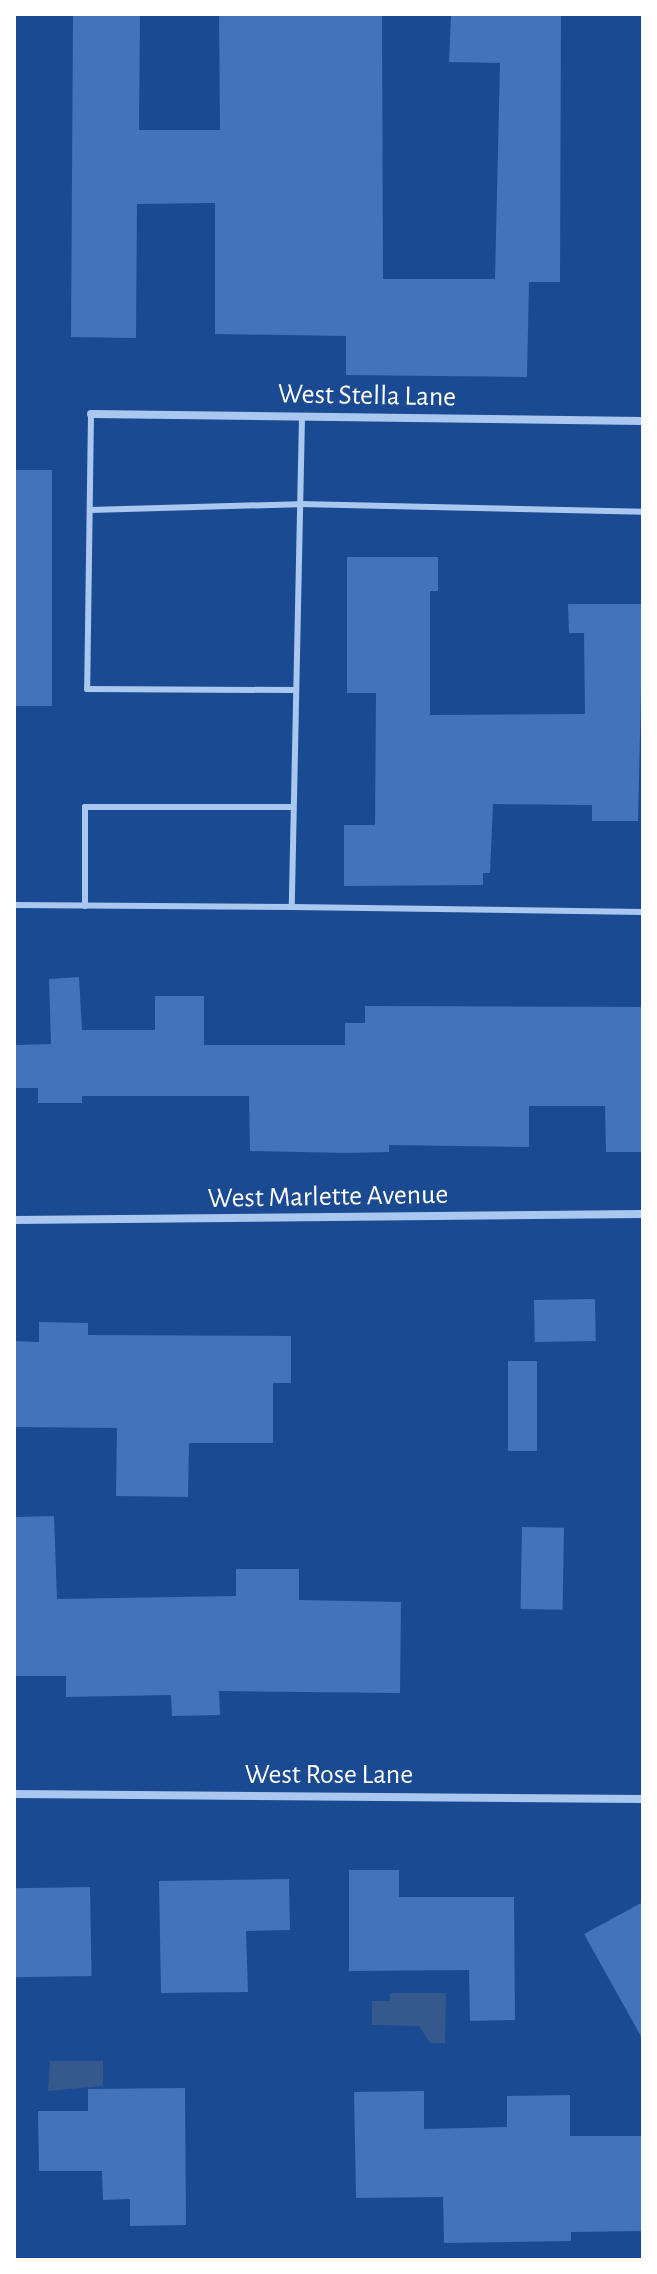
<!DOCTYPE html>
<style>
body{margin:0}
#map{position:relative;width:657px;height:2274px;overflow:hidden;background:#1a4a92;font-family:"Alegreya Sans",sans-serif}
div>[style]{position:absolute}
.water>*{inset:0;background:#35588d}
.building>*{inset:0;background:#4373b9;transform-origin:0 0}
.lane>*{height:6px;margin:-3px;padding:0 3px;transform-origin:3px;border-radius:3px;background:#aac7ef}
.street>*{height:8px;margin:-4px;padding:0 4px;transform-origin:4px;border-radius:4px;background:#aac7ef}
span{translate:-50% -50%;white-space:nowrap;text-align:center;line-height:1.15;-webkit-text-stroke:7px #1a4a92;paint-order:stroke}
.street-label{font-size:28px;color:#fff}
.frame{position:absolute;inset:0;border:16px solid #fff;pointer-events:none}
</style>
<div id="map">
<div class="water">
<i style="clip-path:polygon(390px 1993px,446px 1993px,445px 2043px,430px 2043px,419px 2026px,372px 2025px,372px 2001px,390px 2001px)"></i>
<i style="clip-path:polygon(50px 2061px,103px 2061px,103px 2086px,48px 2091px)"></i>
</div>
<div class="building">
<i style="clip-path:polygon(73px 14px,140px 14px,139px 130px,220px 130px,219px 14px,382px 14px,383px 279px,495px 279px,500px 63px,449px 62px,451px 14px,561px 14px,560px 282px,529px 282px,527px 377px,346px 375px,346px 336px,215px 334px,215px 203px,137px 204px,136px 338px,71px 337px)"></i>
<i style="left:14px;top:470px;width:38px;height:236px"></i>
<i style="clip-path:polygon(347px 557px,438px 557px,438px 591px,430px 591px,430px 715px,585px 714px,584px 633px,569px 633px,568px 604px,643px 604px,638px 821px,592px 821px,592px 805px,493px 804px,490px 873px,483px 873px,483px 885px,344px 886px,344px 825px,375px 825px,376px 693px,347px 693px)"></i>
<i style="clip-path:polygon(79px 977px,82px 1030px,155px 1030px,155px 996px,204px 996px,204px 1045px,345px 1045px,345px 1023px,365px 1023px,365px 1006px,643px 1007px,643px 1152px,606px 1152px,605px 1106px,529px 1106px,529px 1147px,389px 1145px,389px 1152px,346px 1153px,250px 1151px,249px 1096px,82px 1096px,82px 1103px,38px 1103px,38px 1088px,14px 1088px,14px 1045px,51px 1044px,49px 979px)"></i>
<i style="left:595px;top:1299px;width:42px;height:61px;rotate:89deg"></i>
<i style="clip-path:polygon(39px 1322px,88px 1323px,88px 1335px,291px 1336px,291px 1383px,273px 1383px,273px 1443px,189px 1443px,188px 1497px,116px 1496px,117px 1428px,14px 1427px,14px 1341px,39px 1342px)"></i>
<i style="left:508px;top:1361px;width:29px;height:90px"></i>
<i style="clip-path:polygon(54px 1516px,57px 1599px,236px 1596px,236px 1569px,299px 1569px,299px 1600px,401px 1602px,400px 1693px,219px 1691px,220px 1715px,172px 1716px,171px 1695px,66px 1697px,66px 1676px,14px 1676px,14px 1517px)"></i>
<i style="left:522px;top:1527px;width:42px;height:82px;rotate:1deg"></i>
<i style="clip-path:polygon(349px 1870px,399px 1870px,399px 1897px,514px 1897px,515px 2020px,470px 2021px,469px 1970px,349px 1971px)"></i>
<i style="clip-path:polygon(289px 1879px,290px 1930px,246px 1931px,248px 1992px,161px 1993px,159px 1881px)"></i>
<i style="left:90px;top:1887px;width:89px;height:76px;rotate:89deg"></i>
<i style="clip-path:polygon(643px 1902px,643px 2040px,584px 1934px)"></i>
<i style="clip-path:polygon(185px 2088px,186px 2225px,130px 2226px,130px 2199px,103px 2200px,102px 2171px,39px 2171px,38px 2111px,88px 2111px,88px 2089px)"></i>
<i style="clip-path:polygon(424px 2091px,424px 2129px,507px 2127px,507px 2096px,570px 2095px,570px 2136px,643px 2136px,643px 2231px,571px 2232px,571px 2241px,444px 2243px,443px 2197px,356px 2198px,354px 2092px)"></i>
</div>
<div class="lane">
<i style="left:91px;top:414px;width:275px;rotate:90.8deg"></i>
<i style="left:87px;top:689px;width:206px;rotate:0.3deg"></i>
<i style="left:302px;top:417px;width:490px;rotate:91.2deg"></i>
<i style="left:292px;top:907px;width:351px;rotate:0.8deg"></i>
<i style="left:90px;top:510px;width:209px;rotate:-1.6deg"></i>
<i style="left:299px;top:504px;width:344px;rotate:1.3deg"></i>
<i style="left:14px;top:905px;width:278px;rotate:0.4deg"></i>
<i style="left:85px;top:906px;width:99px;rotate:-90deg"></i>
<i style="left:85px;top:807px;width:205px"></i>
</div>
<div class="street">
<i style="left:91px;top:414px;width:552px;rotate:0.73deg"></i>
<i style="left:14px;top:1220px;width:629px;rotate:-0.55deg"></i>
<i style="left:14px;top:1794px;width:629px;rotate:0.46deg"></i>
</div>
<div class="street-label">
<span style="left:367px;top:396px;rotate:1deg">West Stella Lane</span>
<span style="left:328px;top:1197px;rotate:-1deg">West Marlette Avenue</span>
<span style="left:329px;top:1775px">West Rose Lane</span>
</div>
<div class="frame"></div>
</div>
